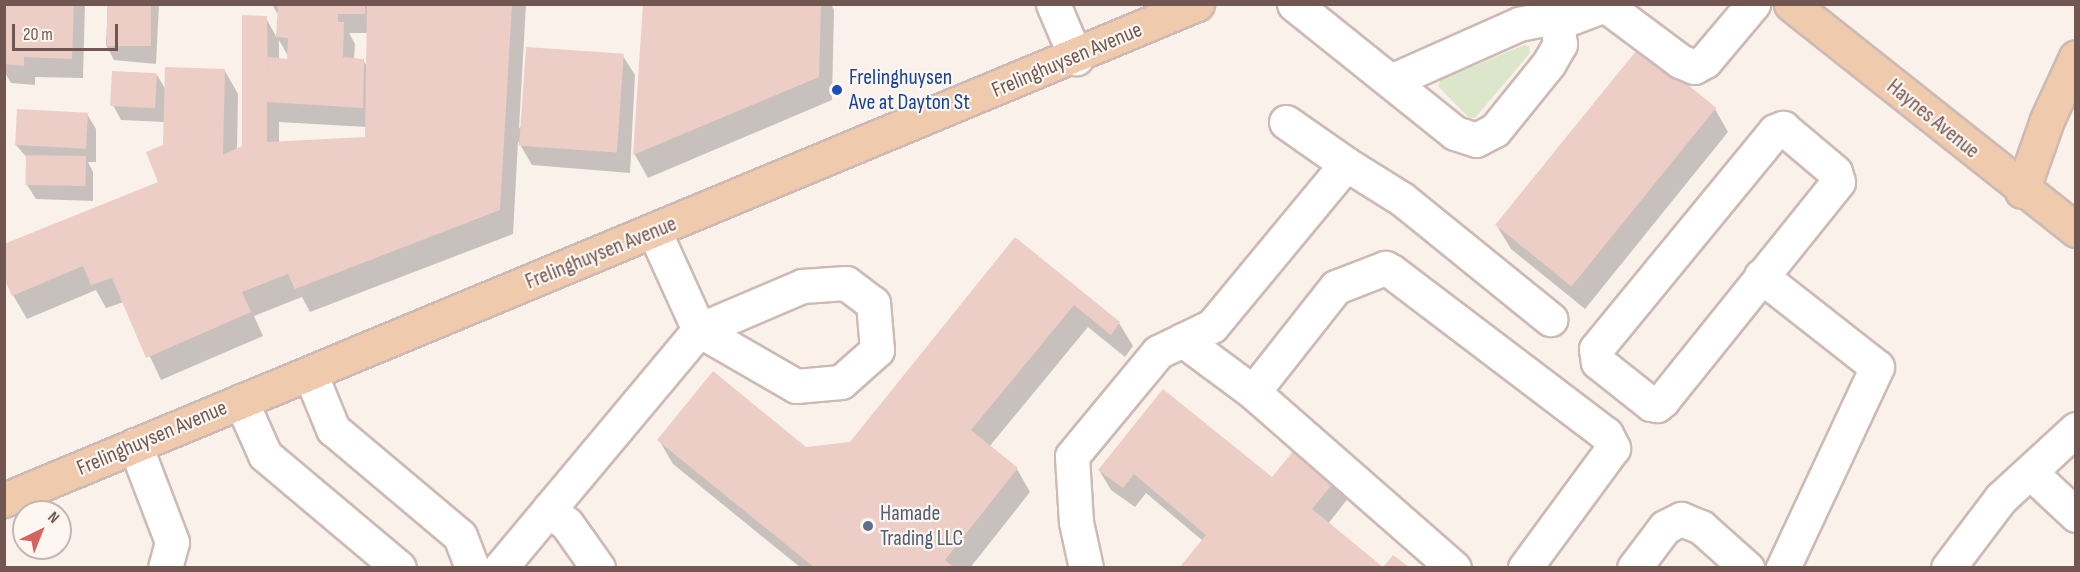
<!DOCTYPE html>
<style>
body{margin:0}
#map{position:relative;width:2080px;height:572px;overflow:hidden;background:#faf1eb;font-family:"Sofia Sans Condensed",sans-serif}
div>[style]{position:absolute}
.green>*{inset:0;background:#dbe6ca}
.shadow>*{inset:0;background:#0003}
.building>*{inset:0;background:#eccec6;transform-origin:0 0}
.roads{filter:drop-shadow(2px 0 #cdbab5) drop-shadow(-2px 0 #cdbab5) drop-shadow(0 2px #cdbab5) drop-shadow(0 -2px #cdbab5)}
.minor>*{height:33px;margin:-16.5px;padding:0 16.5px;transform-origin:16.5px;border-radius:16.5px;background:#fff}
.major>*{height:33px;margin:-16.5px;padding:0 16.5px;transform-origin:16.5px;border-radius:16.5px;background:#f0caac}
.dots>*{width:16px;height:16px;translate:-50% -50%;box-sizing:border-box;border:3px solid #fdf6f1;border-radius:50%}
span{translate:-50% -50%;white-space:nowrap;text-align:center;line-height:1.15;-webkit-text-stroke:4.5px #fdf6f1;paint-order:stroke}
.street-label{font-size:22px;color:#725651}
.transit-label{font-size:22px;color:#164399}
.left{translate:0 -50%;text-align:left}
.service-label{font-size:22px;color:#4e5e75}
.frame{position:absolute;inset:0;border:6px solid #725651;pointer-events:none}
.north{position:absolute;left:12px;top:500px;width:60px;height:60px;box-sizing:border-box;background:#fdf6f1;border:2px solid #c5b6b1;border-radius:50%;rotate:43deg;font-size:16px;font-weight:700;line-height:24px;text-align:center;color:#725651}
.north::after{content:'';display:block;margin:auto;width:21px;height:27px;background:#d46460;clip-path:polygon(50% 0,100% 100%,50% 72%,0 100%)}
.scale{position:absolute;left:12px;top:24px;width:106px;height:27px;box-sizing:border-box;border:3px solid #725651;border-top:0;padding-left:8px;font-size:18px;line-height:21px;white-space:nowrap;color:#725651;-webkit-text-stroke:4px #fdf6f1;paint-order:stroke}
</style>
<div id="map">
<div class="green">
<i style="clip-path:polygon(1524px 45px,1529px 46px,1530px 53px,1475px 118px,1468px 117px,1438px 86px,1441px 80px)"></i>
</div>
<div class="shadow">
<i style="clip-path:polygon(4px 4px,85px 4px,83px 78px,35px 77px,35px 85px,11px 83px,4px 71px)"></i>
<i style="clip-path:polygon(108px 4px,159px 4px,156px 64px,114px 60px,106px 45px)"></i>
<i style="clip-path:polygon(evenodd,272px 4px,526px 4px,519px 128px,623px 56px,635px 75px,630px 173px,532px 165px,518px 141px,513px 234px,310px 312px,302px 297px,254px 316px,263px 336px,161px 380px,124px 302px,106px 308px,96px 290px,27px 319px,13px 295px,160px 183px,165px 122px,121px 120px,113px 105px,157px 75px,166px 90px,225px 71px,238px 94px,237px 150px,244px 147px,266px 18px,277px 38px,279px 17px,272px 4px,349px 33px,368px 33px,368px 68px,363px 60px,354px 60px,355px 44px,349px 33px,272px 4px,279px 40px,288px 56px,288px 60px,279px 59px,279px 40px,272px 4px,279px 122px,367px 127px,367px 138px,279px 143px,279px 122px)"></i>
<i style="clip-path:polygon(645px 4px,831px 4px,834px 10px,832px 100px,648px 178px,635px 155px)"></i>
<i style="clip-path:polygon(1715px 109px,1728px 132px,1585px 309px,1511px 249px,1497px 226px)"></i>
<i style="clip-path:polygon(87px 114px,96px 129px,96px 162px,88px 162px,93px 172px,93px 201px,36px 199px,27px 185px,28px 159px,16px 145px)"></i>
<i style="clip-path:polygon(1015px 239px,1119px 323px,1133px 346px,1125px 357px,1088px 327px,989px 447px,1017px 469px,1030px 492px,970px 568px,801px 568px,673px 464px,659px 440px,805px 448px,851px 444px)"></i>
<i style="clip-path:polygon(1300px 446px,1349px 497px,1328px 524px,1203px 541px,1146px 493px,1135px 507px,1111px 490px,1099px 470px,1272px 479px)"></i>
</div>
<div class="building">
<i style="clip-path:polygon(4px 4px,74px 4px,72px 59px,24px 57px,24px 66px,4px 64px)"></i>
<i style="left:107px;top:4px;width:44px;height:42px"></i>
<i style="clip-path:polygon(278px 4px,365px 4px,365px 14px,338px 14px,338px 22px,344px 22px,343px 57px,364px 59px,363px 108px,267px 102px,267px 142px,365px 137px,367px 4px,512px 4px,500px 210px,295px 289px,288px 274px,242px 292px,251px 312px,146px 358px,112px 278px,91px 285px,83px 266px,12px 296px,4px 278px,4px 244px,158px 182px,146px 152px,163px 145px,165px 67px,225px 69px,223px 155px,242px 146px,242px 15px,267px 16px,268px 74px,268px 57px,287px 59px,288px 38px,276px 37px)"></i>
<i style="clip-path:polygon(643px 4px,821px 4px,819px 77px,633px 155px)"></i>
<i style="left:1640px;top:46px;width:98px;height:230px;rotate:39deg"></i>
<i style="left:526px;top:47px;width:98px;height:99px;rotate:4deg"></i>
<i style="left:112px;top:71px;width:45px;height:35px;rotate:3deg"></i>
<i style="left:17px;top:109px;width:71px;height:36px;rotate:3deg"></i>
<i style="left:26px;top:155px;width:60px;height:30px;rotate:1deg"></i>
<i style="clip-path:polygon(1015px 237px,1120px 322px,1111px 335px,1074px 305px,971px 430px,1018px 468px,945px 560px,954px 568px,815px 568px,657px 440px,713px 371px,806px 447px,850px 442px)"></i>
<i style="clip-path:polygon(1163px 389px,1272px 477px,1299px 444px,1339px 476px,1312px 509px,1383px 567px,1393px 555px,1410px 568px,1179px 568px,1206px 535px,1134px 474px,1123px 488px,1098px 470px)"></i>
</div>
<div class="roads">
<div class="minor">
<i style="left:1053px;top:4px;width:59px;rotate:66.9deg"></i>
<i style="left:1294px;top:4px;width:206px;rotate:38.7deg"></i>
<i style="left:1455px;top:133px;width:22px;rotate:18deg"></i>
<i style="left:1476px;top:140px;width:21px;rotate:-28deg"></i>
<i style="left:1495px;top:130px;width:86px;rotate:-51.1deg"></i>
<i style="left:1549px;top:63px;width:22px;rotate:-60deg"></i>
<i style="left:1560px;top:44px;width:21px;rotate:-98deg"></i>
<i style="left:1557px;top:23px;width:14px;rotate:-163deg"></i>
<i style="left:1544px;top:19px;width:25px;rotate:169deg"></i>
<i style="left:1519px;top:24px;width:138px;rotate:156deg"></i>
<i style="left:1557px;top:23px;width:51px;rotate:-20.6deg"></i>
<i style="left:1605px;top:5px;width:94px;rotate:36.7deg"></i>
<i style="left:1680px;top:61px;width:15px;rotate:23deg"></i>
<i style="left:1694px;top:67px;width:13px;rotate:-29deg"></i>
<i style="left:1705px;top:61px;width:75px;rotate:-49.9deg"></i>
<i style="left:1286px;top:122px;width:73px;rotate:35deg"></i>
<i style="left:1783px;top:128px;width:68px;rotate:40.2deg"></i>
<i style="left:1835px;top:172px;width:10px;rotate:73deg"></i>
<i style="left:1838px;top:182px;width:280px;rotate:128.8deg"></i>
<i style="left:1663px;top:400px;width:8px;rotate:140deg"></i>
<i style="left:1657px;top:405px;width:6px;rotate:-171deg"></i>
<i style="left:1651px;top:404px;width:68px;rotate:-141.6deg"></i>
<i style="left:1598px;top:362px;width:13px;rotate:-99deg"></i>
<i style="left:1596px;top:349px;width:282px;rotate:-50.6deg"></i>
<i style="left:1775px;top:131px;width:9px;rotate:-21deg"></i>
<i style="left:1761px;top:276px;width:147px;rotate:38.1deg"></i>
<i style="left:1877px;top:367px;width:222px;rotate:115.1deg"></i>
<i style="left:1183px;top:340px;width:87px;rotate:36.6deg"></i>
<i style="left:1253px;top:392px;width:267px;rotate:41.2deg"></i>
<i style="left:310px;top:373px;width:61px;rotate:67.7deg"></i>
<i style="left:333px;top:429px;width:166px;rotate:40.1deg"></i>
<i style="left:460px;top:536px;width:34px;rotate:69deg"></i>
<i style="left:1253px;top:392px;width:134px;rotate:-51.7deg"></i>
<i style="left:1336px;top:287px;width:53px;rotate:-21.2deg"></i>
<i style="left:1385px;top:268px;width:7px;rotate:27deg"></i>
<i style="left:1391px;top:271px;width:270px;rotate:37.2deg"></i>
<i style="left:1606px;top:434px;width:16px;rotate:63deg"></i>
<i style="left:1613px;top:448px;width:149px;rotate:126.3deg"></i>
<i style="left:241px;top:401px;width:59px;rotate:66deg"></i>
<i style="left:265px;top:455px;width:175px;rotate:40.1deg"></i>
<i style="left:135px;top:445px;width:104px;rotate:69.1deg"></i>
<i style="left:172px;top:542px;width:27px;rotate:105deg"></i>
<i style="left:2030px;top:472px;width:63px;rotate:43.1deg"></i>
<i style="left:549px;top:509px;width:23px;rotate:40deg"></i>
<i style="left:567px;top:524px;width:54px;rotate:54.8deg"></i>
<i style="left:500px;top:568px;width:310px;rotate:-50.1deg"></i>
<i style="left:699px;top:330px;width:112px;rotate:-23.1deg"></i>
<i style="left:802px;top:286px;width:44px;rotate:-3.9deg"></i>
<i style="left:846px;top:283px;width:34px;rotate:37deg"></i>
<i style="left:873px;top:303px;width:47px;rotate:85.1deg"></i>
<i style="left:877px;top:350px;width:48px;rotate:138.4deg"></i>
<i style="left:841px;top:382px;width:45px;rotate:174.9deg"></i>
<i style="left:796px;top:386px;width:112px;rotate:-150deg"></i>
<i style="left:699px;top:330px;width:109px;rotate:-114.4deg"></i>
<i style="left:1086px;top:568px;width:47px;rotate:-102.3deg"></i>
<i style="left:1076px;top:522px;width:66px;rotate:-93.5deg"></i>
<i style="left:1072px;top:456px;width:135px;rotate:-50.4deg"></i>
<i style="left:1158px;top:352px;width:60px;rotate:-25.7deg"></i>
<i style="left:1212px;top:326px;width:210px;rotate:-50.4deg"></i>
<i style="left:1346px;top:164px;width:66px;rotate:32deg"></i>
<i style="left:1402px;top:199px;width:191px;rotate:39deg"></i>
<i style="left:1634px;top:568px;width:51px;rotate:-52.9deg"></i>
<i style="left:1665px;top:527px;width:18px;rotate:-27deg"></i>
<i style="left:1681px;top:519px;width:22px;rotate:22deg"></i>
<i style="left:1701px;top:527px;width:62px;rotate:41.7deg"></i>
<i style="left:1948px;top:568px;width:88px;rotate:-52.9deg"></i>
<i style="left:2001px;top:498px;width:102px;rotate:-42.6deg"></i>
</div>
<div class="major">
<i style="left:1791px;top:4px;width:364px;rotate:38.4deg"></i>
<i style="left:2022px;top:191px;width:75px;rotate:-70.6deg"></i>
<i style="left:2047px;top:120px;width:69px;rotate:-65.3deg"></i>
<i style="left:4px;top:500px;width:1292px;rotate:-22.58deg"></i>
</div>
</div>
<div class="dots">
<i style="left:837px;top:90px;background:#1a4fb4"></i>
<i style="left:868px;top:526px;background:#5c6f8a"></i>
</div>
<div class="street-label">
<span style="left:1067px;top:60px;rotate:-23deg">Frelinghuysen Avenue</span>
<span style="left:1933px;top:119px;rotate:39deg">Haynes Avenue</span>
<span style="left:601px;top:253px;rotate:-22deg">Frelinghuysen Avenue</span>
<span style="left:152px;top:438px;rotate:-23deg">Frelinghuysen Avenue</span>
</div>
<div class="transit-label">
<span class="left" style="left:849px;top:90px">Frelinghuysen<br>Ave at Dayton St</span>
</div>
<div class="service-label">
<span class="left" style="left:880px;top:526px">Hamade<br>Trading LLC</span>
</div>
<div class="frame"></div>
<div class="north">N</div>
<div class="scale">20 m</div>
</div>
